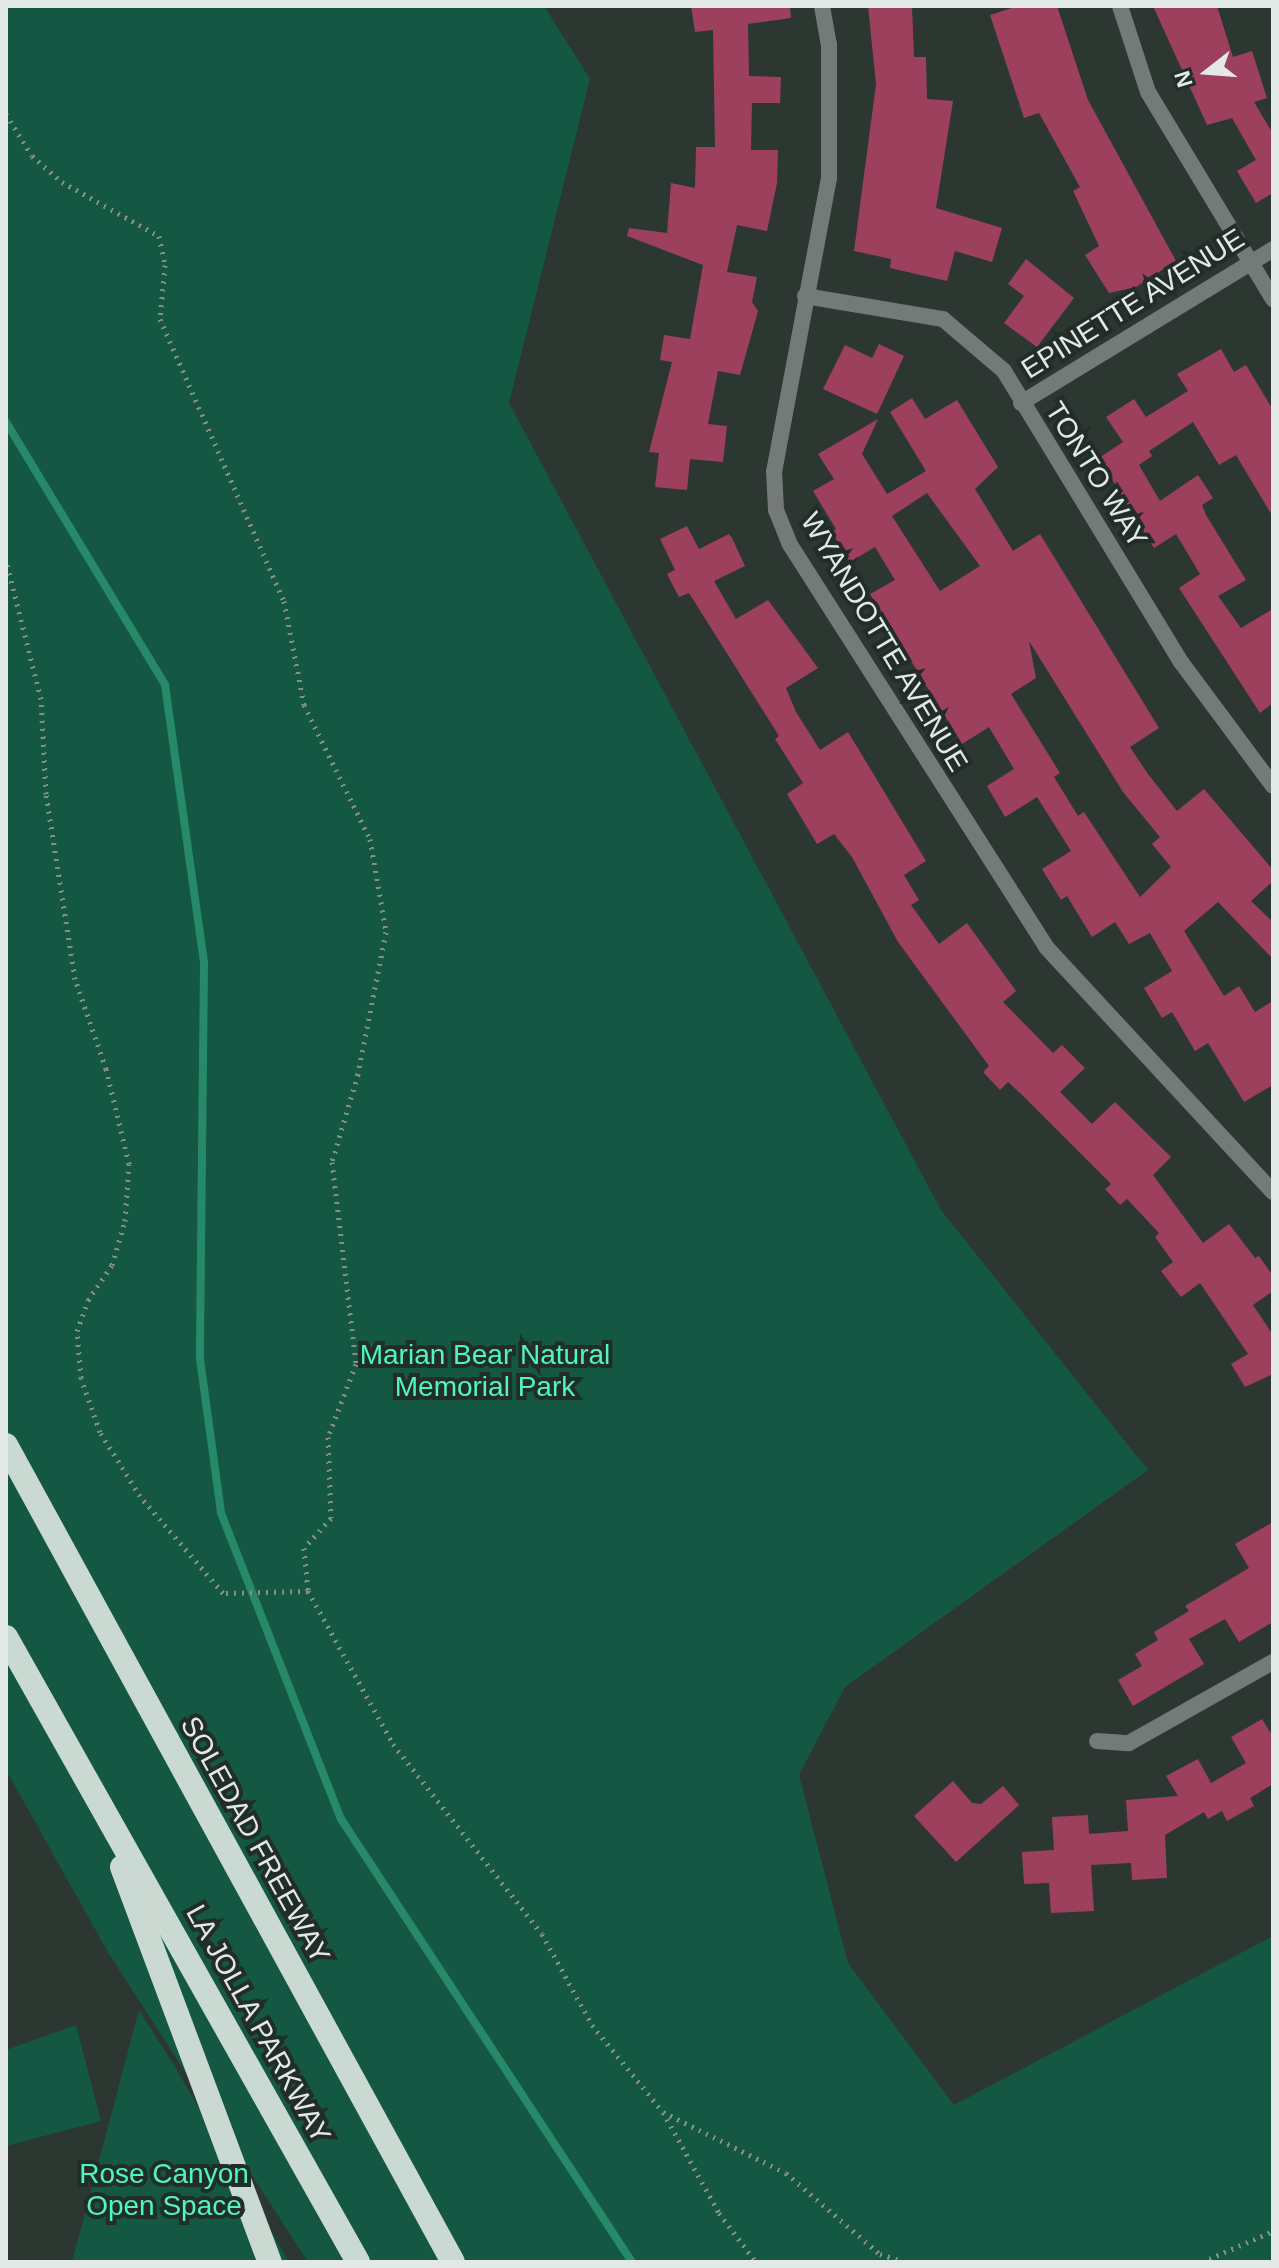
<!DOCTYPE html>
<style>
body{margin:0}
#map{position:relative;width:1279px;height:2268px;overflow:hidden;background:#2c3732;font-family:Helvetica,sans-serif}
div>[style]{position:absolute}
.green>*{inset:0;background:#145742}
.stream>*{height:8px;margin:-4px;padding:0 4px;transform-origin:4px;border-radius:4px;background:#28896a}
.building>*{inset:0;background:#9d405e}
.path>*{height:5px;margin-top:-2.5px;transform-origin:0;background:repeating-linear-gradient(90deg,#858e8a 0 2px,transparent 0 8px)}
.minor>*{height:16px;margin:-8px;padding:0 8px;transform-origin:8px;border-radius:8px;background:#747a77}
.motorway>*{height:24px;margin:-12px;padding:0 12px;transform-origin:12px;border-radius:12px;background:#cbd9d3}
span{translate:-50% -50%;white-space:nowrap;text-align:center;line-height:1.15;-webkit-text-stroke:8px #222d28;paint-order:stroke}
.street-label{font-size:28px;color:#e2e9e6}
.park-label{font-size:28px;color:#4ef6c1}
.frame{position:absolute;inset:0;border:8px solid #e2e9e6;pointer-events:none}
.north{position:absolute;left:1167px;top:32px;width:80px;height:80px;-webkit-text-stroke:6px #222d28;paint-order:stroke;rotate:253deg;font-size:22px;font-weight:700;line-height:32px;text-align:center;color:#e2e9e6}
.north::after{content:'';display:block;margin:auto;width:28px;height:36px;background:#e2e9e6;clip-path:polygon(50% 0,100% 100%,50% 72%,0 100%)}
</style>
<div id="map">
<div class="green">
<i style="clip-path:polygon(6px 6px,544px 6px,590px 79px,509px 403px,941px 1210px,1148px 1470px,845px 1687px,799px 1775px,848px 1963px,954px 2105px,1273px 1936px,1273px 2262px,308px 2262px,109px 1954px,6px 1770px)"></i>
<i style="clip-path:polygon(139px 2010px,172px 2062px,289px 2262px,72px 2262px)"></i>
<i style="clip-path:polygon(76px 2025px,101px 2121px,6px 2146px,6px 2050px)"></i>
</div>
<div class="stream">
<i style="left:6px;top:422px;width:307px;rotate:58.8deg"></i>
<i style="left:165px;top:685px;width:281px;rotate:82deg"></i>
<i style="left:204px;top:963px;width:396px;rotate:90.6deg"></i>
<i style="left:200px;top:1359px;width:155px;rotate:82.2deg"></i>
<i style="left:221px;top:1513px;width:329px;rotate:68.6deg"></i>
<i style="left:341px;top:1819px;width:530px;rotate:56.7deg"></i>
</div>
<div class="building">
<i style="clip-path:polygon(691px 6px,790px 6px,791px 18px,748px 24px,749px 76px,781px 77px,780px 103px,752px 103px,751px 150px,778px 150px,777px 183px,767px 231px,737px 225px,727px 272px,757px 277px,752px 302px,758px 311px,740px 375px,718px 371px,708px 424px,727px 426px,723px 462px,690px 459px,687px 490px,655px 487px,659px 453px,649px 452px,672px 362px,660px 360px,664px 335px,690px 339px,703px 265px,627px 236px,629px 228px,667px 233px,671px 183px,695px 188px,696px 147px,715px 147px,713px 30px,695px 32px)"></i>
<i style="clip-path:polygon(868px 6px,912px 6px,914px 57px,926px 57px,927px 99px,953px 101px,936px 208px,1002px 228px,992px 262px,955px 251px,947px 281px,890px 268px,891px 259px,854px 251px,876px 84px)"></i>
<i style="clip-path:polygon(1018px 6px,1057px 6px,1088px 100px,1176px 261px,1136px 287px,1109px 293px,1085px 255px,1099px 246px,1073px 191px,1080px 187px,1039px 113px,1024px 118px,990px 15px)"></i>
<i style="clip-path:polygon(1153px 6px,1217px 6px,1233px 57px,1252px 51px,1267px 98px,1254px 102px,1273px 134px,1273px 193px,1256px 203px,1237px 171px,1256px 160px,1232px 118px,1207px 125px)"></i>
<i style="clip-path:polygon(1026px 259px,1074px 298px,1037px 347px,1004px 323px,1024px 296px,1008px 284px)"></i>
<i style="clip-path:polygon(879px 344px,904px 356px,877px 414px,823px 389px,845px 345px,872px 358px)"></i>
<i style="clip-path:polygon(1221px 349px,1234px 372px,1246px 365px,1273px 410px,1273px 517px,1236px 455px,1219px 465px,1193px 422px,1149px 451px,1152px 456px,1139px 465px,1160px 501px,1198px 475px,1213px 498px,1202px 505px,1206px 515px,1246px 580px,1218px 596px,1241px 628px,1273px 609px,1273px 703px,1260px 713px,1179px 588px,1200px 574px,1176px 534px,1154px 548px,1099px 458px,1123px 442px,1106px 417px,1134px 399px,1146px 417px,1188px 391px,1177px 374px)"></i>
<i style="clip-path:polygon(evenodd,912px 398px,925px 419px,957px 400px,979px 436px,998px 467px,975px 489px,1013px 551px,1040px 534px,1159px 728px,1130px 747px,1148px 774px,1177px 811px,1204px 789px,1273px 870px,1273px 881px,1251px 901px,1273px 922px,1273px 959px,1218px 902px,1184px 931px,1224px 996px,1239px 986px,1255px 1012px,1273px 1001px,1273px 1085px,1244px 1102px,1208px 1043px,1195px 1051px,1172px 1012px,1162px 1018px,1144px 988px,1172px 971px,1150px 933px,1129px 944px,1115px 922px,1092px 937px,1067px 896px,1061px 900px,1042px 869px,1071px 851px,1037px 797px,1005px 817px,987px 786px,1014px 769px,989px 727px,962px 744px,870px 594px,895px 580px,875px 547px,850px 562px,832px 532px,836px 529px,813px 491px,834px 479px,818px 454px,878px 419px,862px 454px,887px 494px,926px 471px,890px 412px,912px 398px,927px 493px,980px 566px,940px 591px,892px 516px,927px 493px,912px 398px,1029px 641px,1123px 792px,1160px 837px,1152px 844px,1171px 867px,1140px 897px,1084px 812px,1078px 816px,1054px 777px,1060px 773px,1011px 694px,1036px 678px,1029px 641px)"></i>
<i style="clip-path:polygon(687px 526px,699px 549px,729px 534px,732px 538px,745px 566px,714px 581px,736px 619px,768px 600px,818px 668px,786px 688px,796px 712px,820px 750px,848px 732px,926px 861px,904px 875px,919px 900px,911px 905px,939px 944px,967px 923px,1016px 991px,1003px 1002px,1053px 1053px,1062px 1045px,1085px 1068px,1060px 1092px,1092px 1124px,1115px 1102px,1171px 1157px,1153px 1175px,1203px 1243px,1229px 1224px,1255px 1258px,1259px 1256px,1273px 1276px,1273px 1291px,1253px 1305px,1273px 1335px,1273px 1374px,1245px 1387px,1231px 1364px,1248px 1354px,1200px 1283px,1181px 1297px,1161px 1271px,1173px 1262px,1155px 1237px,1159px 1233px,1127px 1199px,1120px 1205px,1105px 1189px,1111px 1184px,1021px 1094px,1008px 1082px,1000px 1090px,983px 1072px,989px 1066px,898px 942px,852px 857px,834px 834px,817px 844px,787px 794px,803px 783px,775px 739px,779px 736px,689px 593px,679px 597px,667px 574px,675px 570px,660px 539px)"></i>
<i style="clip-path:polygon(1273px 1522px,1273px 1622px,1239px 1642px,1225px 1619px,1189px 1639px,1204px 1664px,1133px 1706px,1118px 1680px,1142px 1666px,1135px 1654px,1158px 1640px,1154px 1632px,1189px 1611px,1185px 1606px,1249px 1568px,1235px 1544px)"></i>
<i style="clip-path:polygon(1262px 1719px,1273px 1737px,1273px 1784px,1250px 1798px,1254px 1806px,1227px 1821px,1222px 1811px,1208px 1819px,1204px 1812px,1165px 1835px,1167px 1878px,1132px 1880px,1131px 1863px,1091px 1865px,1094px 1911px,1051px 1913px,1049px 1883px,1024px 1884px,1022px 1852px,1054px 1850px,1052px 1817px,1088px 1815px,1089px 1834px,1128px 1831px,1126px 1800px,1178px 1796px,1166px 1776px,1198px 1759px,1211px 1783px,1246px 1763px,1231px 1737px)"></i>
<i style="clip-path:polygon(953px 1781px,972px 1803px,981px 1804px,1003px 1786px,1019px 1805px,956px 1862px,914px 1816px)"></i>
</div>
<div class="path">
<i style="left:6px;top:114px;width:49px;rotate:58.2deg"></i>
<i style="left:32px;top:156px;width:40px;rotate:41deg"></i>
<i style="left:62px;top:182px;width:111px;rotate:29.1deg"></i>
<i style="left:159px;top:236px;width:30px;rotate:78deg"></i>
<i style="left:165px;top:265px;width:54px;rotate:95.3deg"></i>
<i style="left:160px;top:319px;width:308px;rotate:66.3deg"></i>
<i style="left:284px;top:601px;width:106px;rotate:79.1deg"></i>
<i style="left:304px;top:705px;width:149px;rotate:63.8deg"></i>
<i style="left:370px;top:839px;width:94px;rotate:80.2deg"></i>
<i style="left:386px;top:932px;width:145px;rotate:101.2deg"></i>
<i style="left:358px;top:1074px;width:92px;rotate:106.5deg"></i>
<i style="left:332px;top:1162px;width:203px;rotate:83.2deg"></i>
<i style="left:356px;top:1364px;width:78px;rotate:111deg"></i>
<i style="left:328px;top:1437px;width:81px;rotate:87.9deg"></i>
<i style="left:331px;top:1518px;width:40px;rotate:132deg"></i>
<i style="left:304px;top:1548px;width:43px;rotate:84.7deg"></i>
<i style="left:308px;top:1591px;width:85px;rotate:178.7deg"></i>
<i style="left:223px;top:1593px;width:128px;rotate:-130.6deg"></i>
<i style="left:140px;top:1496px;width:75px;rotate:-122deg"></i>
<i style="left:100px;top:1432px;width:57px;rotate:-109.4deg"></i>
<i style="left:81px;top:1378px;width:47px;rotate:-94.9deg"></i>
<i style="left:77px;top:1331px;width:33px;rotate:-70deg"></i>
<i style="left:88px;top:1300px;width:42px;rotate:-55.6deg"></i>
<i style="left:112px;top:1265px;width:46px;rotate:-73.5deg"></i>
<i style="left:125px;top:1221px;width:57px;rotate:-86deg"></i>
<i style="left:129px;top:1164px;width:98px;rotate:-103.6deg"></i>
<i style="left:106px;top:1069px;width:95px;rotate:-109deg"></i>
<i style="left:75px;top:979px;width:187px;rotate:-98.9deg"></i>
<i style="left:46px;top:794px;width:95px;rotate:-93deg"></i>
<i style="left:41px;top:699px;width:142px;rotate:-104.2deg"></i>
<i style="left:308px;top:1591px;width:175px;rotate:60.9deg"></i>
<i style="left:393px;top:1744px;width:241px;rotate:51.9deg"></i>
<i style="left:542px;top:1934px;width:104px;rotate:61.2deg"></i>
<i style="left:592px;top:2025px;width:112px;rotate:50.8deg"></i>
<i style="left:663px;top:2112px;width:115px;rotate:61deg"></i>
<i style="left:719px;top:2213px;width:61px;rotate:52.9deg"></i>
<i style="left:663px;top:2112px;width:137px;rotate:26.4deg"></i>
<i style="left:786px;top:2173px;width:124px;rotate:40.8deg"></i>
<i style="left:880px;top:2254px;width:25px;rotate:18deg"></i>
<i style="left:1202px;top:2262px;width:77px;rotate:-23.6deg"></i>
</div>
<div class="minor">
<i style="left:822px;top:6px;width:39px;rotate:80deg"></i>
<i style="left:829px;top:44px;width:134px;rotate:90deg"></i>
<i style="left:829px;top:178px;width:298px;rotate:100.6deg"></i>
<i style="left:774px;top:471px;width:39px;rotate:87deg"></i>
<i style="left:776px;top:510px;width:35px;rotate:68deg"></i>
<i style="left:789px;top:543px;width:479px;rotate:57.5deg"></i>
<i style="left:1046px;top:947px;width:334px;rotate:47.2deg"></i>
<i style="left:1120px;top:6px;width:90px;rotate:72deg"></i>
<i style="left:1148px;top:92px;width:242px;rotate:58.9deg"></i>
<i style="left:805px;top:296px;width:140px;rotate:9.5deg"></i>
<i style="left:943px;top:319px;width:80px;rotate:40.4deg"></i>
<i style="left:1004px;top:371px;width:341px;rotate:58.7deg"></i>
<i style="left:1181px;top:662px;width:154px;rotate:53.4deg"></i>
<i style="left:1021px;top:403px;width:295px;rotate:-31.4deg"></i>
<i style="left:1097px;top:1741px;width:32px;rotate:4deg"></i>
<i style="left:1129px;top:1743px;width:165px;rotate:-29.4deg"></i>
</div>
<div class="motorway">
<i style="left:6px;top:1445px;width:931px;rotate:61.32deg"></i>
<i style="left:6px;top:1637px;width:717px;rotate:60.61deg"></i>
<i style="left:122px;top:1867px;width:422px;rotate:69.5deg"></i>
</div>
<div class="street-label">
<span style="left:1133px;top:304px;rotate:-32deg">EPINETTE AVENUE</span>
<span style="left:1096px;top:475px;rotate:58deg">TONTO WAY</span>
<span style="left:884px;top:642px;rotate:59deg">WYANDOTTE AVENUE</span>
<span style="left:255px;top:1840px;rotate:61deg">SOLEDAD FREEWAY</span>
<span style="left:258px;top:2024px;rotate:61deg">LA JOLLA PARKWAY</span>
</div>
<div class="park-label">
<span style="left:485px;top:1371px">Marian Bear Natural<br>Memorial Park</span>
<span style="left:164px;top:2190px">Rose Canyon<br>Open Space</span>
</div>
<div class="frame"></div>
<div class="north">N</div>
</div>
